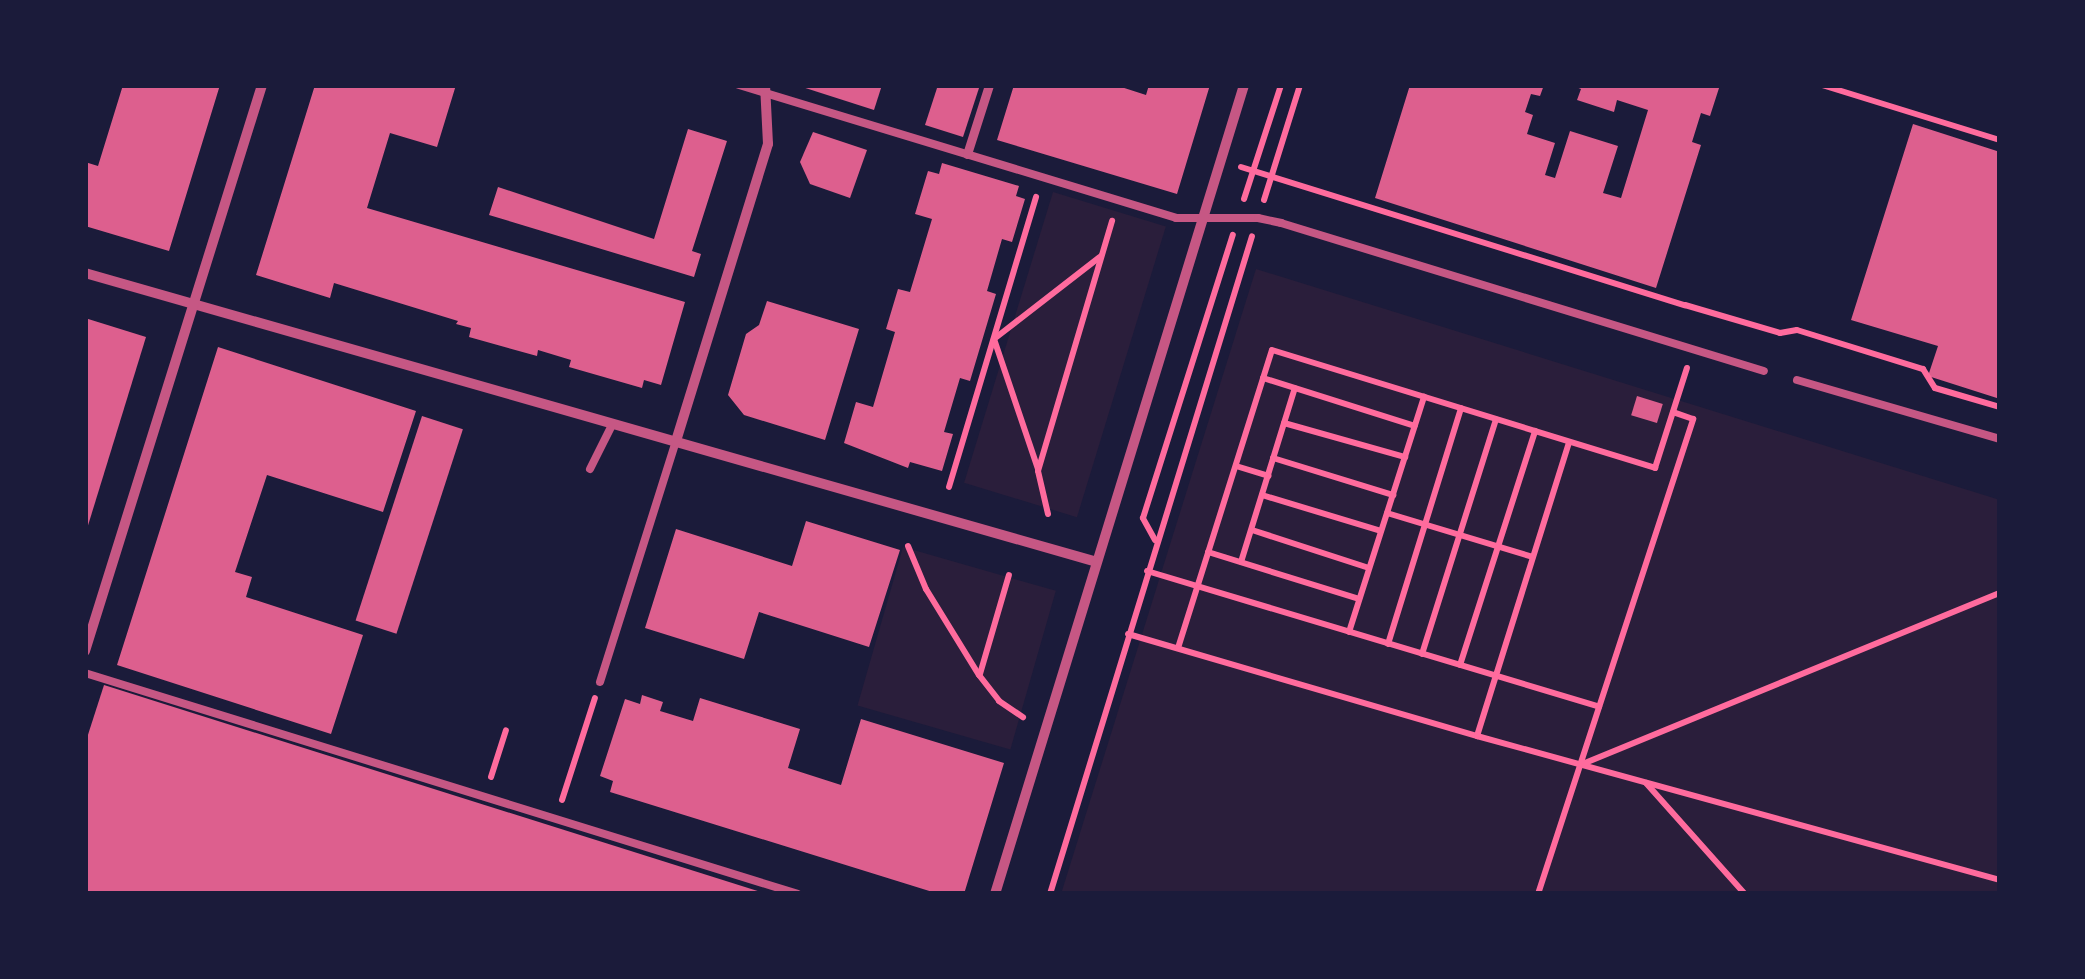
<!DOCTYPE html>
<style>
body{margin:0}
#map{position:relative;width:2085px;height:979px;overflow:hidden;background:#1b1b3a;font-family:"Playfair Display",serif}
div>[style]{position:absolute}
.green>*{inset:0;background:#2a1e3b;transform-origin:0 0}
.building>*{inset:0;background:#dd5f8e;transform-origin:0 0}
.path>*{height:6px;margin:-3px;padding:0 3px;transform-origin:3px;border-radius:3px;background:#ff6b9d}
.service>*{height:8px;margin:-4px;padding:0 4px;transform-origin:4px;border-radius:4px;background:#c65784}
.pedestrian>*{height:9px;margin:-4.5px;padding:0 4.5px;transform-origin:4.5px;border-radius:4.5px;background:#c65784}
.minor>*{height:10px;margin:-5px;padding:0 5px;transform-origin:5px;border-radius:5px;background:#c65784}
span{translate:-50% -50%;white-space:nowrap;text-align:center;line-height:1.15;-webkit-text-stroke:9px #1b1b3a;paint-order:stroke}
.frame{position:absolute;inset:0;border:88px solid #1b1b3a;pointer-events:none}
</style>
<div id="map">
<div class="green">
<i style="left:1053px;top:192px;width:118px;height:304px;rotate:17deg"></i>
<i style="clip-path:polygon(1256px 269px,2000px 500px,2000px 894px,1061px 894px)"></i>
<i style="left:903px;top:547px;width:159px;height:165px;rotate:16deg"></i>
</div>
<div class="building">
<i style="clip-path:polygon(123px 85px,220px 85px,169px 251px,85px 226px,85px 162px,98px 166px)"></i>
<i style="clip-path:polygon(315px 85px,456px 85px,437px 147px,390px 133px,367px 208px,685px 302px,661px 385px,644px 380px,642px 388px,569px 367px,571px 360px,538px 350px,537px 356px,469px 337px,471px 328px,456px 324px,458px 321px,334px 283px,330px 298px,256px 275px)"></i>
<i style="clip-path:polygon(796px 85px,882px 85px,874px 110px)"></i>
<i style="clip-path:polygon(938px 85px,980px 85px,963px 137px,925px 125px)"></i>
<i style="clip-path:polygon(1014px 85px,1115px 85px,1146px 95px,1149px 85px,1210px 85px,1177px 194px,997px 140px)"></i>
<i style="clip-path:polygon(1410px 85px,1544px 85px,1540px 96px,1531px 94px,1525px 112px,1533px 115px,1527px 134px,1555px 143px,1545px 175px,1555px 178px,1570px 131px,1618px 146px,1603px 193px,1621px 198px,1648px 110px,1617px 100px,1614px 112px,1577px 100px,1581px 89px,1571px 85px,1720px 85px,1710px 116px,1701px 113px,1692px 142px,1701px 145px,1656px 288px,1375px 198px)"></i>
<i style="clip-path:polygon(1913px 124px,2000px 152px,2000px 399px,1928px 376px,1938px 346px,1851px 320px)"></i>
<i style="clip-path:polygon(688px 129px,727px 141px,692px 251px,701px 254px,694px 277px,489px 215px,498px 187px,654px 239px)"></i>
<i style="clip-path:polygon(813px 132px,867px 150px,850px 198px,810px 184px,800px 162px)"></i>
<i style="clip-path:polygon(942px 163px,1019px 186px,1016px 196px,1025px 199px,1012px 242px,1002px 239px,987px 291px,996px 294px,970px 381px,960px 378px,944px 432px,953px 434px,942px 471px,910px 462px,908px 468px,844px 443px,856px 402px,873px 407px,895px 332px,886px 329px,898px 289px,910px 292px,932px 219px,915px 214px,928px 171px,939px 174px)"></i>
<i style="clip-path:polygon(767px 301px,859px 329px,825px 440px,744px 415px,728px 395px,746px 334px,759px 325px)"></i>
<i style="clip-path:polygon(85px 318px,146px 337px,86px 532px,85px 532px)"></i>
<i style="clip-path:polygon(218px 347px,416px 411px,383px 512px,267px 475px,235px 572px,252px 577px,246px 597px,363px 635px,331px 734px,117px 665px)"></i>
<i style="left:1637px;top:396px;width:27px;height:20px;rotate:17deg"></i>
<i style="left:422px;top:416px;width:43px;height:215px;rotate:18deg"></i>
<i style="clip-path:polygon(806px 521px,900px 550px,869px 647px,759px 612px,744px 659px,645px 628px,676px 529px,792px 566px)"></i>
<i style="clip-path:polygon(104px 685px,764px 893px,764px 894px,85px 894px,85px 744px)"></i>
<i style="clip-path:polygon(642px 695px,663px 702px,660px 711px,693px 721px,700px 698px,800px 729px,788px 768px,841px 785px,861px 719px,1004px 763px,964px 894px,939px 894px,610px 792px,613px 781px,600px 776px,625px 699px,640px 704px)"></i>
</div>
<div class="path">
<i style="left:1822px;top:85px;width:186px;rotate:17.2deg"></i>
<i style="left:1241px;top:167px;width:465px;rotate:17.3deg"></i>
<i style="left:1685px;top:305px;width:99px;rotate:16.4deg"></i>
<i style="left:1780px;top:333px;width:17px;rotate:-10deg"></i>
<i style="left:1797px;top:330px;width:132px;rotate:17.2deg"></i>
<i style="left:1923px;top:369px;width:22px;rotate:58deg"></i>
<i style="left:1935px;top:388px;width:68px;rotate:16.3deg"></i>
<i style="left:1244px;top:199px;width:120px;rotate:-72deg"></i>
<i style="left:1264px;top:200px;width:121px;rotate:-72.6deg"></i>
<i style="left:1263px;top:378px;width:159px;rotate:17.5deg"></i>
<i style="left:1284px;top:423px;width:126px;rotate:15.7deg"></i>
<i style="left:1273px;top:458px;width:126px;rotate:17.1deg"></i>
<i style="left:1236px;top:466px;width:34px;rotate:17deg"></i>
<i style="left:1038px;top:469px;width:137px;rotate:-108.7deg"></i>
<i style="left:994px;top:339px;width:135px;rotate:-37.8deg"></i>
<i style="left:949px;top:487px;width:303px;rotate:-73.3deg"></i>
<i style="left:1262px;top:495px;width:124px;rotate:16.8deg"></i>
<i style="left:1387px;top:513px;width:152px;rotate:16.8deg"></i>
<i style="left:1048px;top:514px;width:44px;rotate:-103.1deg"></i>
<i style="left:1038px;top:471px;width:261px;rotate:-73.5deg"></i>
<i style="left:1252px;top:530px;width:123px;rotate:18deg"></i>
<i style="left:1155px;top:540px;width:25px;rotate:-119deg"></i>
<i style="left:1143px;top:518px;width:297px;rotate:-72.4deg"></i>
<i style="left:908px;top:546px;width:47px;rotate:67.3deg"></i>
<i style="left:926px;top:589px;width:101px;rotate:58.4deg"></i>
<i style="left:979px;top:675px;width:33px;rotate:52deg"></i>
<i style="left:999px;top:701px;width:29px;rotate:34deg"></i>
<i style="left:1208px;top:552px;width:158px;rotate:17.3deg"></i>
<i style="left:1241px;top:562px;width:182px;rotate:-72.8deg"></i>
<i style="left:1147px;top:571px;width:472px;rotate:16.7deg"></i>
<i style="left:1349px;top:632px;width:247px;rotate:-72.3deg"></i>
<i style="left:1128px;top:634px;width:364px;rotate:16.3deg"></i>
<i style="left:1477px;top:736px;width:542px;rotate:15.39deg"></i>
<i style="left:1388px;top:644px;width:247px;rotate:-72.8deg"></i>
<i style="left:1178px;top:648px;width:312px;rotate:-72.5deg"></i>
<i style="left:1272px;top:350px;width:401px;rotate:17.1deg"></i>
<i style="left:1655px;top:468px;width:105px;rotate:-72.3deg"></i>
<i style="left:1422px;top:654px;width:246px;rotate:-72.5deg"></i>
<i style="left:1460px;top:665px;width:246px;rotate:-72.2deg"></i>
<i style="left:980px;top:674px;width:103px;rotate:-73.7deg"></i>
<i style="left:1477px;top:736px;width:308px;rotate:-72.6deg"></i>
<i style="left:1580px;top:765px;width:454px;rotate:-22.3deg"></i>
<i style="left:491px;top:777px;width:49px;rotate:-72.3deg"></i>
<i style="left:1646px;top:783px;width:149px;rotate:48.3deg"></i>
<i style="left:562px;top:800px;width:107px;rotate:-72.1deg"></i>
<i style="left:1050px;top:894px;width:688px;rotate:-72.93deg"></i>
<i style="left:1538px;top:894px;width:500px;rotate:-71.9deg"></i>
<i style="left:1693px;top:419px;width:21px;rotate:-161deg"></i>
</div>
<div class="service">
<i style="left:739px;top:85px;width:457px;rotate:16.9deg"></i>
<i style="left:1176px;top:218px;width:82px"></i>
<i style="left:1258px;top:218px;width:24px;rotate:12deg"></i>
<i style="left:1281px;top:223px;width:505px;rotate:17.04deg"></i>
<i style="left:1797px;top:380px;width:211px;rotate:16.2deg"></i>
<i style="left:590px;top:469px;width:51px;rotate:-63.4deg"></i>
<i style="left:85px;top:673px;width:746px;rotate:17.22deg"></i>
<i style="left:600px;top:682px;width:253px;rotate:-72.5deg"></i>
</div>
<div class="pedestrian">
<i style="left:967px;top:154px;width:72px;rotate:-72.3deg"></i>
</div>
<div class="minor">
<i style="left:85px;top:273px;width:1052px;rotate:15.94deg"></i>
<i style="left:676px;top:441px;width:311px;rotate:-72.8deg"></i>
<i style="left:768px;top:144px;width:59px;rotate:-92.9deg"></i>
<i style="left:85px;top:651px;width:593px;rotate:-72.63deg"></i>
<i style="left:995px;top:894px;width:846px;rotate:-72.89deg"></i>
</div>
<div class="frame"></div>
</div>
